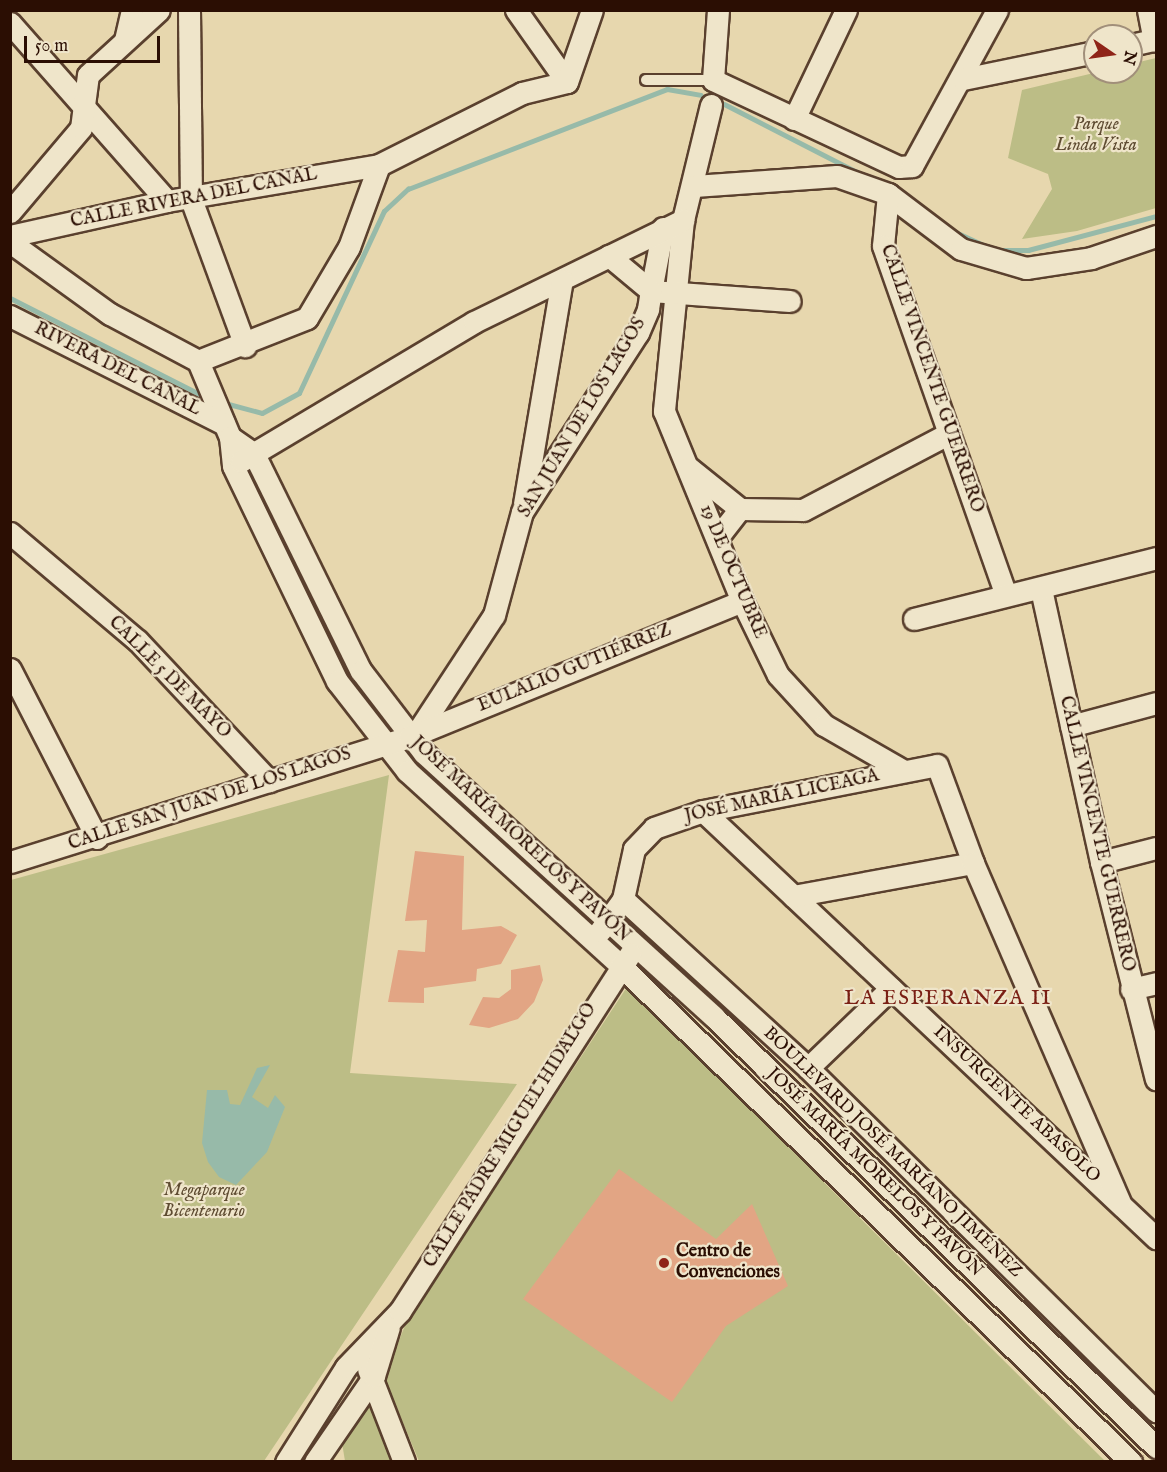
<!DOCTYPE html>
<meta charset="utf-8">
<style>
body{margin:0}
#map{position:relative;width:1167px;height:1472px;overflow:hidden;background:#e7d7ae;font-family:"IM FELL English",serif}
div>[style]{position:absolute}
.green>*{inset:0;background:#bcbd86}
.water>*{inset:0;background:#97baa9}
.stream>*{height:5px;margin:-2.5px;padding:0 2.5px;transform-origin:2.5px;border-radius:2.5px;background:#97baa9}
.building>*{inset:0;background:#e2a584}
.roads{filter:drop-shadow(2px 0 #5a402e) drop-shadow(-2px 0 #5a402e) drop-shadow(0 2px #5a402e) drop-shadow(0 -2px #5a402e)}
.lane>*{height:10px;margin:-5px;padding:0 5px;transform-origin:5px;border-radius:5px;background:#efe5ca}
.street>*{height:21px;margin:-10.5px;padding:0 10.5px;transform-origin:10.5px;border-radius:10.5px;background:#efe5ca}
.dots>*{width:16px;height:16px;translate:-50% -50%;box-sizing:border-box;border:3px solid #efe5ca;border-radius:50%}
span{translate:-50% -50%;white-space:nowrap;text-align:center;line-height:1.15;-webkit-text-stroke:4.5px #efe5ca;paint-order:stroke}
.park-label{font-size:18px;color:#5e4b31;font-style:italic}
.street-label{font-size:18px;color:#2b0e03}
.poi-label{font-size:18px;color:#2b0e03;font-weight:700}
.left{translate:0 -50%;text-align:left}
.quarter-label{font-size:21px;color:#7a1f14;letter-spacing:1.5px}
.frame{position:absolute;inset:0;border:12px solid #2b0e03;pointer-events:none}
.north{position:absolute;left:1083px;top:24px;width:60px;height:60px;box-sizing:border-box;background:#efe5ca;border:2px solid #a18f7a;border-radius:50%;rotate:103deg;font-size:16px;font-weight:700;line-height:24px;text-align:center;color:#2b0e03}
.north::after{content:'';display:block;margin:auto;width:21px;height:27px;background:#8f2418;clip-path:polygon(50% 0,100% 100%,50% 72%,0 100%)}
.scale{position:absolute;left:24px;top:36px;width:136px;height:27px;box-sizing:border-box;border:3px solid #2b0e03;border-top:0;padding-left:8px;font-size:18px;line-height:21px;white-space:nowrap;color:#2b0e03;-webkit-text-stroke:4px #efe5ca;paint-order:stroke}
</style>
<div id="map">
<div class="green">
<i style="clip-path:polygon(1156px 58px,1156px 208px,1077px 231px,1022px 239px,1052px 189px,1048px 174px,1008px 158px,1022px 90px,1098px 72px,1131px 72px,1131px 64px)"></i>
<i style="clip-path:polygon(389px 775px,350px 1073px,517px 1084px,264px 1461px,11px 1462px,11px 880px)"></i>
<i style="clip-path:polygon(627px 987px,1105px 1461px,419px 1461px,384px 1378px,406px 1323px)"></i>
<i style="clip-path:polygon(370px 1390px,394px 1461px,345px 1461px,341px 1437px)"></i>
</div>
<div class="water">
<i style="clip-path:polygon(270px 1065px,252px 1097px,268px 1108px,275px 1095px,285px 1107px,267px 1152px,236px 1185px,219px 1177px,208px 1162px,202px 1143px,207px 1090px,227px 1090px,230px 1104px,240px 1105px,257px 1068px)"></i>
</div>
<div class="stream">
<i style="left:724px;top:104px;width:154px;rotate:27.1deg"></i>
<i style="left:951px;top:230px;width:38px;rotate:25deg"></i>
<i style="left:1001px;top:250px;width:27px"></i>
<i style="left:1028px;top:250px;width:132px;rotate:-14.9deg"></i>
<i style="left:10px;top:298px;width:221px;rotate:26.9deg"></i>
<i style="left:221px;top:402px;width:42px;rotate:15deg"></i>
<i style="left:262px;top:413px;width:42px;rotate:-28.4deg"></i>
<i style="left:299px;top:393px;width:201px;rotate:-65deg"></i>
<i style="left:384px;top:211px;width:33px;rotate:-43deg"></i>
<i style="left:408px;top:189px;width:278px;rotate:-21.1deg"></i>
<i style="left:667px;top:89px;width:34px;rotate:10deg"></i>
</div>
<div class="building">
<i style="clip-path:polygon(415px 851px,464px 856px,462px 930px,501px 926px,517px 935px,501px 964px,477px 969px,476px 981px,424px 988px,424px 1003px,388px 1002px,398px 950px,425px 952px,427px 920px,405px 921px)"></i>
<i style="clip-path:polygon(540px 965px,543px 980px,534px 1002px,518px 1019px,489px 1028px,469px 1025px,483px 997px,499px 998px,511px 989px,511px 970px)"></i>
<i style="clip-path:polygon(619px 1169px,716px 1239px,752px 1204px,788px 1286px,726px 1326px,672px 1402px,523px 1299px)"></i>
</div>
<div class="roads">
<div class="lane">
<i style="left:646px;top:80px;width:67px"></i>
</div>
<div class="street">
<i style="left:189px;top:10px;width:189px;rotate:89.4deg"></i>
<i style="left:191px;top:199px;width:157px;rotate:69.8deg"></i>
<i style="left:516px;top:10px;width:88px;rotate:54.7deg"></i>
<i style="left:718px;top:10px;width:70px;rotate:94.1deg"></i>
<i style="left:713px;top:80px;width:205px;rotate:25.1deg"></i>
<i style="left:899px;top:167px;width:13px;rotate:-4deg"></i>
<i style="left:912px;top:166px;width:178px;rotate:-61.4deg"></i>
<i style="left:1148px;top:10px;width:31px;rotate:79deg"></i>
<i style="left:10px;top:23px;width:237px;rotate:48.6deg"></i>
<i style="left:125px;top:40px;width:31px;rotate:-77deg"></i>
<i style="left:1131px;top:45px;width:26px;rotate:-13deg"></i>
<i style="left:963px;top:79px;width:135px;rotate:-11.6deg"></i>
<i style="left:567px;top:82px;width:76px;rotate:-70.9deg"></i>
<i style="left:711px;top:105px;width:118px;rotate:103.7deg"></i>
<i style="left:683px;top:220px;width:192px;rotate:95.7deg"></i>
<i style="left:664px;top:411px;width:205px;rotate:67.7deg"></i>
<i style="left:742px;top:601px;width:82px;rotate:64.1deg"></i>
<i style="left:778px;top:675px;width:68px;rotate:47.4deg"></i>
<i style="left:824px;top:725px;width:92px;rotate:29.9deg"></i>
<i style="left:794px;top:119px;width:121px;rotate:-64.5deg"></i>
<i style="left:694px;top:186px;width:143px;rotate:-4deg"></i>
<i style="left:837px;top:176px;width:54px;rotate:19.4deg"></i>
<i style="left:888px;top:194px;width:91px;rotate:37deg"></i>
<i style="left:961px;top:249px;width:68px;rotate:16.3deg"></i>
<i style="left:1026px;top:268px;width:66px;rotate:-8.7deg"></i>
<i style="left:1091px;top:258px;width:69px;rotate:-18.7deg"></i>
<i style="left:888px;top:194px;width:52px;rotate:95.5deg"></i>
<i style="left:883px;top:246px;width:370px;rotate:70.6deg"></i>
<i style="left:10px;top:212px;width:110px;rotate:-49.8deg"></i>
<i style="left:81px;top:128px;width:53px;rotate:-82.5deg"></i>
<i style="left:88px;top:75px;width:96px;rotate:-42.5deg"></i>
<i style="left:663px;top:228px;width:64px;rotate:100.8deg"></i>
<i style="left:651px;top:291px;width:139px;rotate:4.1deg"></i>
<i style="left:10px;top:236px;width:161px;rotate:-12.6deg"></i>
<i style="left:167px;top:201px;width:215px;rotate:-9.6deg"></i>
<i style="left:379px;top:165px;width:160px;rotate:-26.7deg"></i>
<i style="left:522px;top:93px;width:46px;rotate:-13.7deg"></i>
<i style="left:10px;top:242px;width:123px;rotate:35.8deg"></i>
<i style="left:110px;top:314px;width:100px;rotate:28.1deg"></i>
<i style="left:198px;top:361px;width:82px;rotate:67.2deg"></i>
<i style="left:230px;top:437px;width:29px;rotate:84deg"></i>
<i style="left:233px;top:466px;width:239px;rotate:64.2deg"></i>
<i style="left:337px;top:681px;width:114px;rotate:52.1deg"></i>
<i style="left:407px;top:771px;width:288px;rotate:42.3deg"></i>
<i style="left:620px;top:965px;width:713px;rotate:44.2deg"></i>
<i style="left:10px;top:316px;width:240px;rotate:26.8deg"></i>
<i style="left:198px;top:361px;width:117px;rotate:-21.5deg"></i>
<i style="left:307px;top:318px;width:82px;rotate:-59.4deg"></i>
<i style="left:349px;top:247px;width:87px;rotate:-69.9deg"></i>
<i style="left:230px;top:437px;width:29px;rotate:35deg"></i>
<i style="left:254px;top:454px;width:242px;rotate:63.8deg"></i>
<i style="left:361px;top:671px;width:103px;rotate:52.5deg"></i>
<i style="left:424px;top:753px;width:392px;rotate:42.3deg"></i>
<i style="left:714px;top:1017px;width:617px;rotate:44.21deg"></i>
<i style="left:241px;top:461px;width:271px;rotate:-30.8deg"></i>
<i style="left:474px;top:322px;width:233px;rotate:-26deg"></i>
<i style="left:689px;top:468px;width:65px;rotate:38.8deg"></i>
<i style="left:524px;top:504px;width:227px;rotate:-80.4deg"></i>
<i style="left:10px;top:533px;width:167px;rotate:40.2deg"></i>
<i style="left:138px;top:641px;width:192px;rotate:46.9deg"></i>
<i style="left:717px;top:538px;width:37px;rotate:-52deg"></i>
<i style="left:740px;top:509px;width:63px;rotate:0.9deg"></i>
<i style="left:803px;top:510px;width:164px;rotate:-27.7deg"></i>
<i style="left:1041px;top:589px;width:280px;rotate:77.6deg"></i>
<i style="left:1101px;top:862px;width:224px;rotate:75.8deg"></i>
<i style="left:914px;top:619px;width:250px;rotate:-14.1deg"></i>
<i style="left:10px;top:669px;width:190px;rotate:62.8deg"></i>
<i style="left:1071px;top:726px;width:88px;rotate:-15.1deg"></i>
<i style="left:416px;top:734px;width:142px;rotate:-56.8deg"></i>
<i style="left:494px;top:615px;width:107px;rotate:-74.8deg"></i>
<i style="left:522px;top:512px;width:213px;rotate:-57.1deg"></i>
<i style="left:638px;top:333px;width:26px;rotate:-67deg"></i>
<i style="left:648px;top:309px;width:18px;rotate:-81deg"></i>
<i style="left:651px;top:291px;width:55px;rotate:-140.2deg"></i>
<i style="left:703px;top:811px;width:623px;rotate:43.31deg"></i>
<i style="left:10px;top:862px;width:418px;rotate:-17.4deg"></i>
<i style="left:409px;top:737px;width:360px;rotate:-22.2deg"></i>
<i style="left:1101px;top:862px;width:57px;rotate:-14.3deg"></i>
<i style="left:793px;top:896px;width:183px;rotate:-10.4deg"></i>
<i style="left:623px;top:899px;width:251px;rotate:42.4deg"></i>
<i style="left:808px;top:1068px;width:489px;rotate:44.6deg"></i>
<i style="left:600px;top:931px;width:39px;rotate:-54deg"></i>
<i style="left:623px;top:899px;width:51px;rotate:-77.6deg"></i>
<i style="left:634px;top:849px;width:29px;rotate:-46deg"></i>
<i style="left:654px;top:828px;width:52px;rotate:-19.1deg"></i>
<i style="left:703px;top:811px;width:238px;rotate:-11.1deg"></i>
<i style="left:937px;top:765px;width:104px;rotate:69.8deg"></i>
<i style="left:973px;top:863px;width:369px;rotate:66.6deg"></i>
<i style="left:1131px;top:989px;width:26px;rotate:-13deg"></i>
<i style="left:808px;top:1068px;width:115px;rotate:-43.9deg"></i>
<i style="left:368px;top:1369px;width:100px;rotate:68.8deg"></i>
<i style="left:286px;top:1462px;width:112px;rotate:-57.7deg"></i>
<i style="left:346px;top:1367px;width:78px;rotate:-46deg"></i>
<i style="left:400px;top:1311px;width:425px;rotate:-57.2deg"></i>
<i style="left:315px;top:1462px;width:104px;rotate:-55.5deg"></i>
<i style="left:374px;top:1376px;width:51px;rotate:-73deg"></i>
</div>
</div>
<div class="dots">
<i style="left:664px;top:1263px;background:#8f2418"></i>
</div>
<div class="park-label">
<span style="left:1096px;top:136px">Parque<br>Linda Vista</span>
<span style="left:204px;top:1202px">Megaparque<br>Bicentenario</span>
</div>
<div class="street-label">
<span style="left:194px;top:199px;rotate:-11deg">CALLE RIVERA DEL CANAL</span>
<span style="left:117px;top:370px;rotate:27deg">RIVERA DEL CANAL</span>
<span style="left:931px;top:379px;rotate:71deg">CALLE VINCENTE GUERRERO</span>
<span style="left:583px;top:418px;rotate:-59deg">SAN JUAN DE LOS LAGOS</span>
<span style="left:732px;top:572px;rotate:67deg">19 DE OCTUBRE</span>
<span style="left:575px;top:669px;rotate:-22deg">EULALIO GUTIÉRREZ</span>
<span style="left:169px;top:678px;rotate:45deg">CALLE 5 DE MAYO</span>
<span style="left:782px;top:797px;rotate:-12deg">JOSÉ MARÍA LICEAGA</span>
<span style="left:210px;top:800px;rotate:-18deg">CALLE SAN JUAN DE LOS LAGOS</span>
<span style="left:1096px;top:834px;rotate:77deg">CALLE VINCENTE GUERRERO</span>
<span style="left:520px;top:840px;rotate:43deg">JOSÉ MARÍA MORELOS Y PAVÓN</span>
<span style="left:1016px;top:1105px;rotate:43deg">INSURGENTE ABASOLO</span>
<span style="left:511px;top:1136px;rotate:-58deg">CALLE PADRE MIGUEL HIDALGO</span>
<span style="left:892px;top:1153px;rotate:44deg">BOULEVARD JOSÉ MARÍANO JIMÉNEZ</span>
<span style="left:874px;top:1173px;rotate:44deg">JOSÉ MARÍA MORELOS Y PAVÓN</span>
</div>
<div class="poi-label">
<span class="left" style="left:676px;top:1263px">Centro de<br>Convenciones</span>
</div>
<div class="quarter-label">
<span style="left:948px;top:999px">LA ESPERANZA II</span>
</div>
<div class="frame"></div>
<div class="north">N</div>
<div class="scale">50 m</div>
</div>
